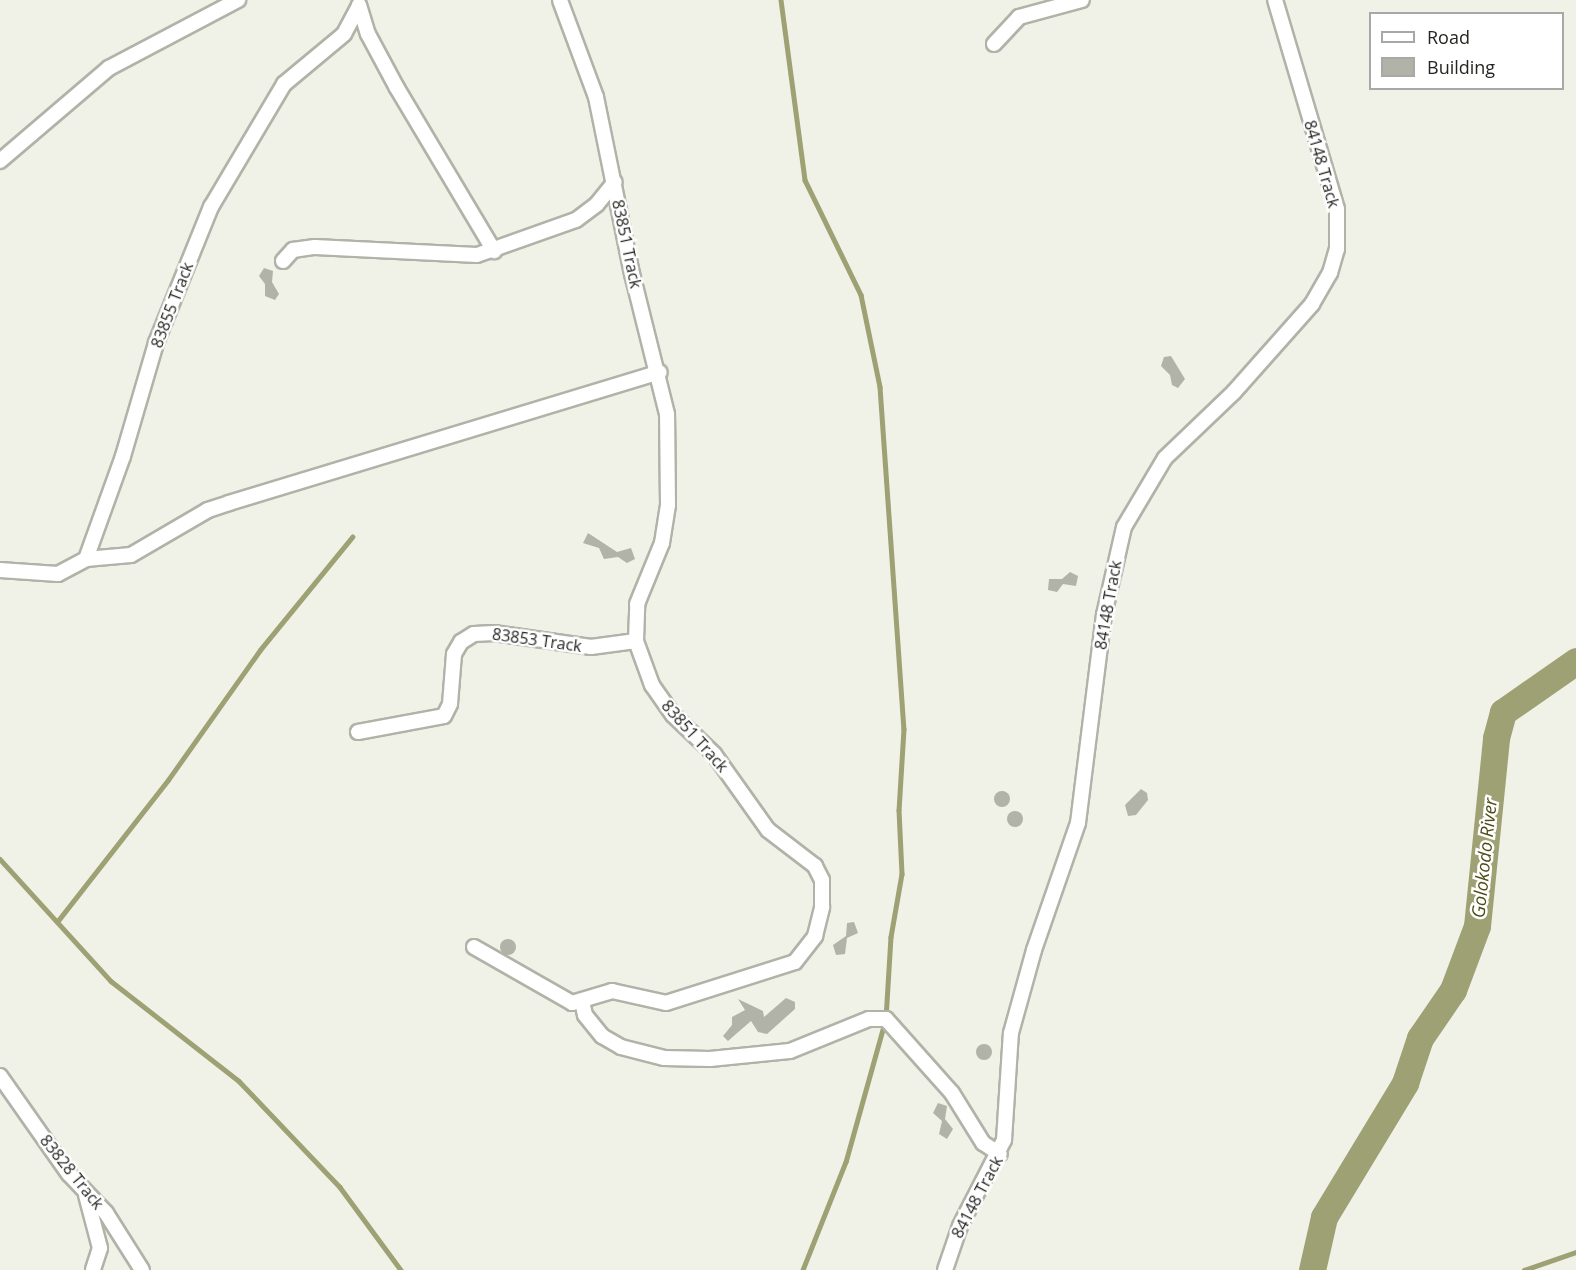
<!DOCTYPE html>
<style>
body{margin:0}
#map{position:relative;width:1576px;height:1270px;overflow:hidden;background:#f1f2e7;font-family:"Open Sans",sans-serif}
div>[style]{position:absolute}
.stream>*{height:4.5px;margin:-2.25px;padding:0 2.25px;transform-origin:2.25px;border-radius:2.25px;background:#9ea173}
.river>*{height:27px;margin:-13.5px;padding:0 13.5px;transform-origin:13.5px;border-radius:13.5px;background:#9ea173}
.building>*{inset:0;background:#b1b2a8}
.round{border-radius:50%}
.roads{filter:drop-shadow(2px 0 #b1b2a8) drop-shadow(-2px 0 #b1b2a8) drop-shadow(0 2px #b1b2a8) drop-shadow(0 -2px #b1b2a8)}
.street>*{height:14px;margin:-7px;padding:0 7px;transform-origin:7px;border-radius:7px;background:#fff}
span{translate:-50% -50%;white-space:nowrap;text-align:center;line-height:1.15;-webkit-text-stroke:5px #fff;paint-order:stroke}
.street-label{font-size:16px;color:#252522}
.water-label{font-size:18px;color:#4b4c15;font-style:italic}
.legend{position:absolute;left:1369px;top:12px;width:195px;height:78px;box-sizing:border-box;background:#fff;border:2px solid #a8a8a7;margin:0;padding:8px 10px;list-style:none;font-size:18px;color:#252522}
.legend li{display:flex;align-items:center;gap:12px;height:30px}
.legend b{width:30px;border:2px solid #a8a8a7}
</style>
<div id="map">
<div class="stream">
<i style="left:781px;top:0;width:182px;rotate:82.4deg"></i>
<i style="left:805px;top:180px;width:128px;rotate:64deg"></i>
<i style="left:861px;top:295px;width:94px;rotate:78.3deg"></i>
<i style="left:880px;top:387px;width:343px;rotate:86deg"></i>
<i style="left:904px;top:729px;width:81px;rotate:93.5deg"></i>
<i style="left:899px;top:810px;width:64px;rotate:87.3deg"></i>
<i style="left:902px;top:874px;width:64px;rotate:99.9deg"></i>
<i style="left:891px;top:937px;width:82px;rotate:93.5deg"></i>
<i style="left:886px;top:1019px;width:148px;rotate:105.6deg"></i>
<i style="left:846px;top:1162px;width:116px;rotate:111.7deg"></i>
<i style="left:0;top:859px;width:165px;rotate:47.7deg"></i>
<i style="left:111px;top:981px;width:162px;rotate:38deg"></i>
<i style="left:239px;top:1081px;width:146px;rotate:46.4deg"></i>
<i style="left:340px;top:1187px;width:103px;rotate:53.7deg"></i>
<i style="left:57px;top:922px;width:180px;rotate:-52deg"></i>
<i style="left:168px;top:780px;width:159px;rotate:-54.7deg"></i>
<i style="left:260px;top:650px;width:146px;rotate:-50.8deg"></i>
<i style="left:1524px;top:1270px;width:55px;rotate:-19.1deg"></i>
</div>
<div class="river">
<i style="left:1312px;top:1270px;width:54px;rotate:-77.2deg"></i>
<i style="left:1324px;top:1217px;width:157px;rotate:-58.8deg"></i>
<i style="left:1405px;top:1083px;width:47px;rotate:-71.6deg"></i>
<i style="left:1420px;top:1038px;width:58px;rotate:-55.5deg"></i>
<i style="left:1453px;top:990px;width:68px;rotate:-69.4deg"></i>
<i style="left:1477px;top:926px;width:189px;rotate:-84.2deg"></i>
<i style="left:1496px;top:738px;width:27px;rotate:-75deg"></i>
<i style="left:1503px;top:712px;width:89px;rotate:-34.9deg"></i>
</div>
<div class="building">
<i style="clip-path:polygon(264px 268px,273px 271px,272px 282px,279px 294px,275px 300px,265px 296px,265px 284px,259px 276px)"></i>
<i style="clip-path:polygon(1171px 356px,1185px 379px,1178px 388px,1172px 385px,1170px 375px,1161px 366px,1164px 357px)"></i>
<i style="clip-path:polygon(588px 533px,617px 552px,631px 548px,635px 559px,627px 563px,618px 557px,604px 559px,599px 548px,583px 543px)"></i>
<i style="clip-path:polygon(1070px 572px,1078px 576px,1076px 586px,1063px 584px,1057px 592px,1048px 590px,1049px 579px,1062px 579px)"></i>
<i style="clip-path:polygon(1141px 789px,1147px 793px,1148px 800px,1136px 815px,1128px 816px,1125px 805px)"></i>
<i class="round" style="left:994px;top:791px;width:16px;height:16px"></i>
<i class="round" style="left:1007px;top:811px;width:16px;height:16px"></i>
<i style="clip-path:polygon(854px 922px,858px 933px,847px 938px,845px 954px,836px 955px,833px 945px,846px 936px,847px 923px)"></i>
<i class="round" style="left:500px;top:939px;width:16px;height:16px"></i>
<i style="clip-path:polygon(786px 998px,795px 1002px,795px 1009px,767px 1034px,758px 1032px,751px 1021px,728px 1041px,723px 1036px,732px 1025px,732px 1017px,745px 1010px,738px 999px,763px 1011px,764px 1017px)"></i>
<i class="round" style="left:976px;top:1044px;width:16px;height:16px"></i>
<i style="clip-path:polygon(938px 1103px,947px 1106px,945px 1119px,953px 1129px,947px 1139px,939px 1134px,942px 1121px,933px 1113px)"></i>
</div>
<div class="roads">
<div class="street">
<i style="left:359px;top:5px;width:30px;rotate:73deg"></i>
<i style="left:368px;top:34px;width:61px;rotate:61.8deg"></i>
<i style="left:397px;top:88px;width:190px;rotate:59.2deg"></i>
<i style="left:994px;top:44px;width:37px;rotate:-47deg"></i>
<i style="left:1019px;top:17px;width:65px;rotate:-15.1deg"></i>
<i style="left:0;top:161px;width:143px;rotate:-40.5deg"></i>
<i style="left:109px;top:68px;width:146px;rotate:-27.8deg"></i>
<i style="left:283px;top:261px;width:15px;rotate:-48deg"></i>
<i style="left:293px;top:250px;width:22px;rotate:-8deg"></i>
<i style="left:315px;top:247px;width:162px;rotate:2.8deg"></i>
<i style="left:477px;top:255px;width:105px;rotate:-19.5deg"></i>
<i style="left:576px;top:220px;width:26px;rotate:-37deg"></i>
<i style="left:597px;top:204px;width:28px;rotate:-51deg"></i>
<i style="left:86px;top:559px;width:45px;rotate:-5.1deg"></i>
<i style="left:131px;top:555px;width:89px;rotate:-30.3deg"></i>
<i style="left:208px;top:510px;width:22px;rotate:-18deg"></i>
<i style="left:229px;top:503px;width:450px;rotate:-16.9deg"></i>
<i style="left:0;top:570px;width:58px;rotate:3.9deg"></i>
<i style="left:58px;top:574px;width:32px;rotate:-28deg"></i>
<i style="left:86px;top:559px;width:109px;rotate:-70.2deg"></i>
<i style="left:123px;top:456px;width:118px;rotate:-73.7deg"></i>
<i style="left:156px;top:343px;width:147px;rotate:-68deg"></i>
<i style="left:211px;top:207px;width:143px;rotate:-59.3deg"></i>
<i style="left:284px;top:84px;width:78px;rotate:-39.8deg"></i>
<i style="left:344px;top:34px;width:32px;rotate:-62deg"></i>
<i style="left:358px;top:732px;width:87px;rotate:-10.5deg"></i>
<i style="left:444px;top:716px;width:13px;rotate:-63deg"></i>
<i style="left:450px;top:704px;width:50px;rotate:-85.4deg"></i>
<i style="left:454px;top:654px;width:14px;rotate:-60deg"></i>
<i style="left:461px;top:642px;width:15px;rotate:-32deg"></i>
<i style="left:474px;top:634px;width:20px;rotate:-3deg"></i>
<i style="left:494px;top:633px;width:98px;rotate:8.2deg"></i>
<i style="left:591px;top:647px;width:45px;rotate:-7.6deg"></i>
<i style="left:474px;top:947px;width:113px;rotate:29.7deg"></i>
<i style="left:572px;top:1003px;width:42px;rotate:-16.7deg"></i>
<i style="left:612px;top:991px;width:55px;rotate:12.5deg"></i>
<i style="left:666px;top:1003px;width:135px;rotate:-17.6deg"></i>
<i style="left:795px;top:962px;width:33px;rotate:-52deg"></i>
<i style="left:815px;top:936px;width:30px;rotate:-76deg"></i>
<i style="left:822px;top:907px;width:27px;rotate:-90deg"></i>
<i style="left:822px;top:880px;width:16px;rotate:-117deg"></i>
<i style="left:815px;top:866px;width:59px;rotate:-142.5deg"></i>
<i style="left:768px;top:830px;width:93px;rotate:-125.4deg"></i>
<i style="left:714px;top:754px;width:57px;rotate:-136.4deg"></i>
<i style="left:673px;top:715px;width:37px;rotate:-125deg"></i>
<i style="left:652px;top:685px;width:47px;rotate:-110deg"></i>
<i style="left:636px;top:641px;width:37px;rotate:-88deg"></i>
<i style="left:637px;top:604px;width:66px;rotate:-67.7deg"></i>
<i style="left:662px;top:543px;width:38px;rotate:-81deg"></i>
<i style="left:668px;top:505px;width:91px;rotate:-90.6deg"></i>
<i style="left:667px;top:414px;width:144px;rotate:-104deg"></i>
<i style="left:632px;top:274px;width:181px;rotate:-101.5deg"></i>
<i style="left:596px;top:97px;width:103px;rotate:-110.4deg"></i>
<i style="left:582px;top:1001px;width:14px;rotate:78deg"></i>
<i style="left:585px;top:1015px;width:27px;rotate:51deg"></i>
<i style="left:602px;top:1036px;width:22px;rotate:30deg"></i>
<i style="left:621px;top:1047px;width:44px;rotate:14.3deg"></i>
<i style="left:664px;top:1058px;width:46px;rotate:1.2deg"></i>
<i style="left:710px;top:1059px;width:80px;rotate:-5.7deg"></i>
<i style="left:790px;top:1051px;width:85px;rotate:-22.1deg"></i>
<i style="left:869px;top:1019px;width:17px"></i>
<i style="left:886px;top:1019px;width:99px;rotate:48.3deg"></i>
<i style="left:952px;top:1093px;width:59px;rotate:58.2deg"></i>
<i style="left:983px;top:1143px;width:20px;rotate:33deg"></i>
<i style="left:0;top:1076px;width:120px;rotate:54.9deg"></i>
<i style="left:69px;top:1174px;width:54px;rotate:46.5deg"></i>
<i style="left:106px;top:1213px;width:67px;rotate:57.7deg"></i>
<i style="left:86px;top:1195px;width:55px;rotate:75.2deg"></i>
<i style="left:100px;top:1248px;width:23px;rotate:108deg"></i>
<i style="left:945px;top:1270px;width:46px;rotate:-71.2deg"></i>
<i style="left:960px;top:1226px;width:97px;rotate:-62.9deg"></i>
<i style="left:1004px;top:1140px;width:107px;rotate:-86.3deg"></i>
<i style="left:1011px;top:1033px;width:86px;rotate:-74.5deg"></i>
<i style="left:1034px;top:950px;width:134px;rotate:-70.9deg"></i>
<i style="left:1078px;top:823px;width:210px;rotate:-82.9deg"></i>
<i style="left:1104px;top:615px;width:90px;rotate:-77.2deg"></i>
<i style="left:1124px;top:527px;width:80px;rotate:-59.3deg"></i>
<i style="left:1165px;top:458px;width:95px;rotate:-43.7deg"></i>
<i style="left:1234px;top:392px;width:118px;rotate:-48.4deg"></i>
<i style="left:1312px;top:304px;width:36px;rotate:-60deg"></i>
<i style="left:1330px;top:273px;width:25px;rotate:-74deg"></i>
<i style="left:1337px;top:249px;width:40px;rotate:-90deg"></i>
<i style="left:1337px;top:209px;width:218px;rotate:-106.5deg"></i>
</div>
</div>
<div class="street-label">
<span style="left:1322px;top:164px;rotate:74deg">84148 Track</span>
<span style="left:627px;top:244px;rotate:78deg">83851 Track</span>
<span style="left:172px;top:305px;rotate:-69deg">83855 Track</span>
<span style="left:1108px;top:605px;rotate:-80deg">84148 Track</span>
<span style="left:537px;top:640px;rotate:8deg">83853 Track</span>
<span style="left:695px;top:736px;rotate:48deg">83851 Track</span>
<span style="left:72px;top:1172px;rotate:51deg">83828 Track</span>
<span style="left:977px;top:1197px;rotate:-62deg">84148 Track</span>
</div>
<div class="water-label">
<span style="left:1484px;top:858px;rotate:-84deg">Golokodo River</span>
</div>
<ul class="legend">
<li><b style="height:8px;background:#fff"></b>Road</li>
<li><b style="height:16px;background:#b1b2a8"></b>Building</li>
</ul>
</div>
